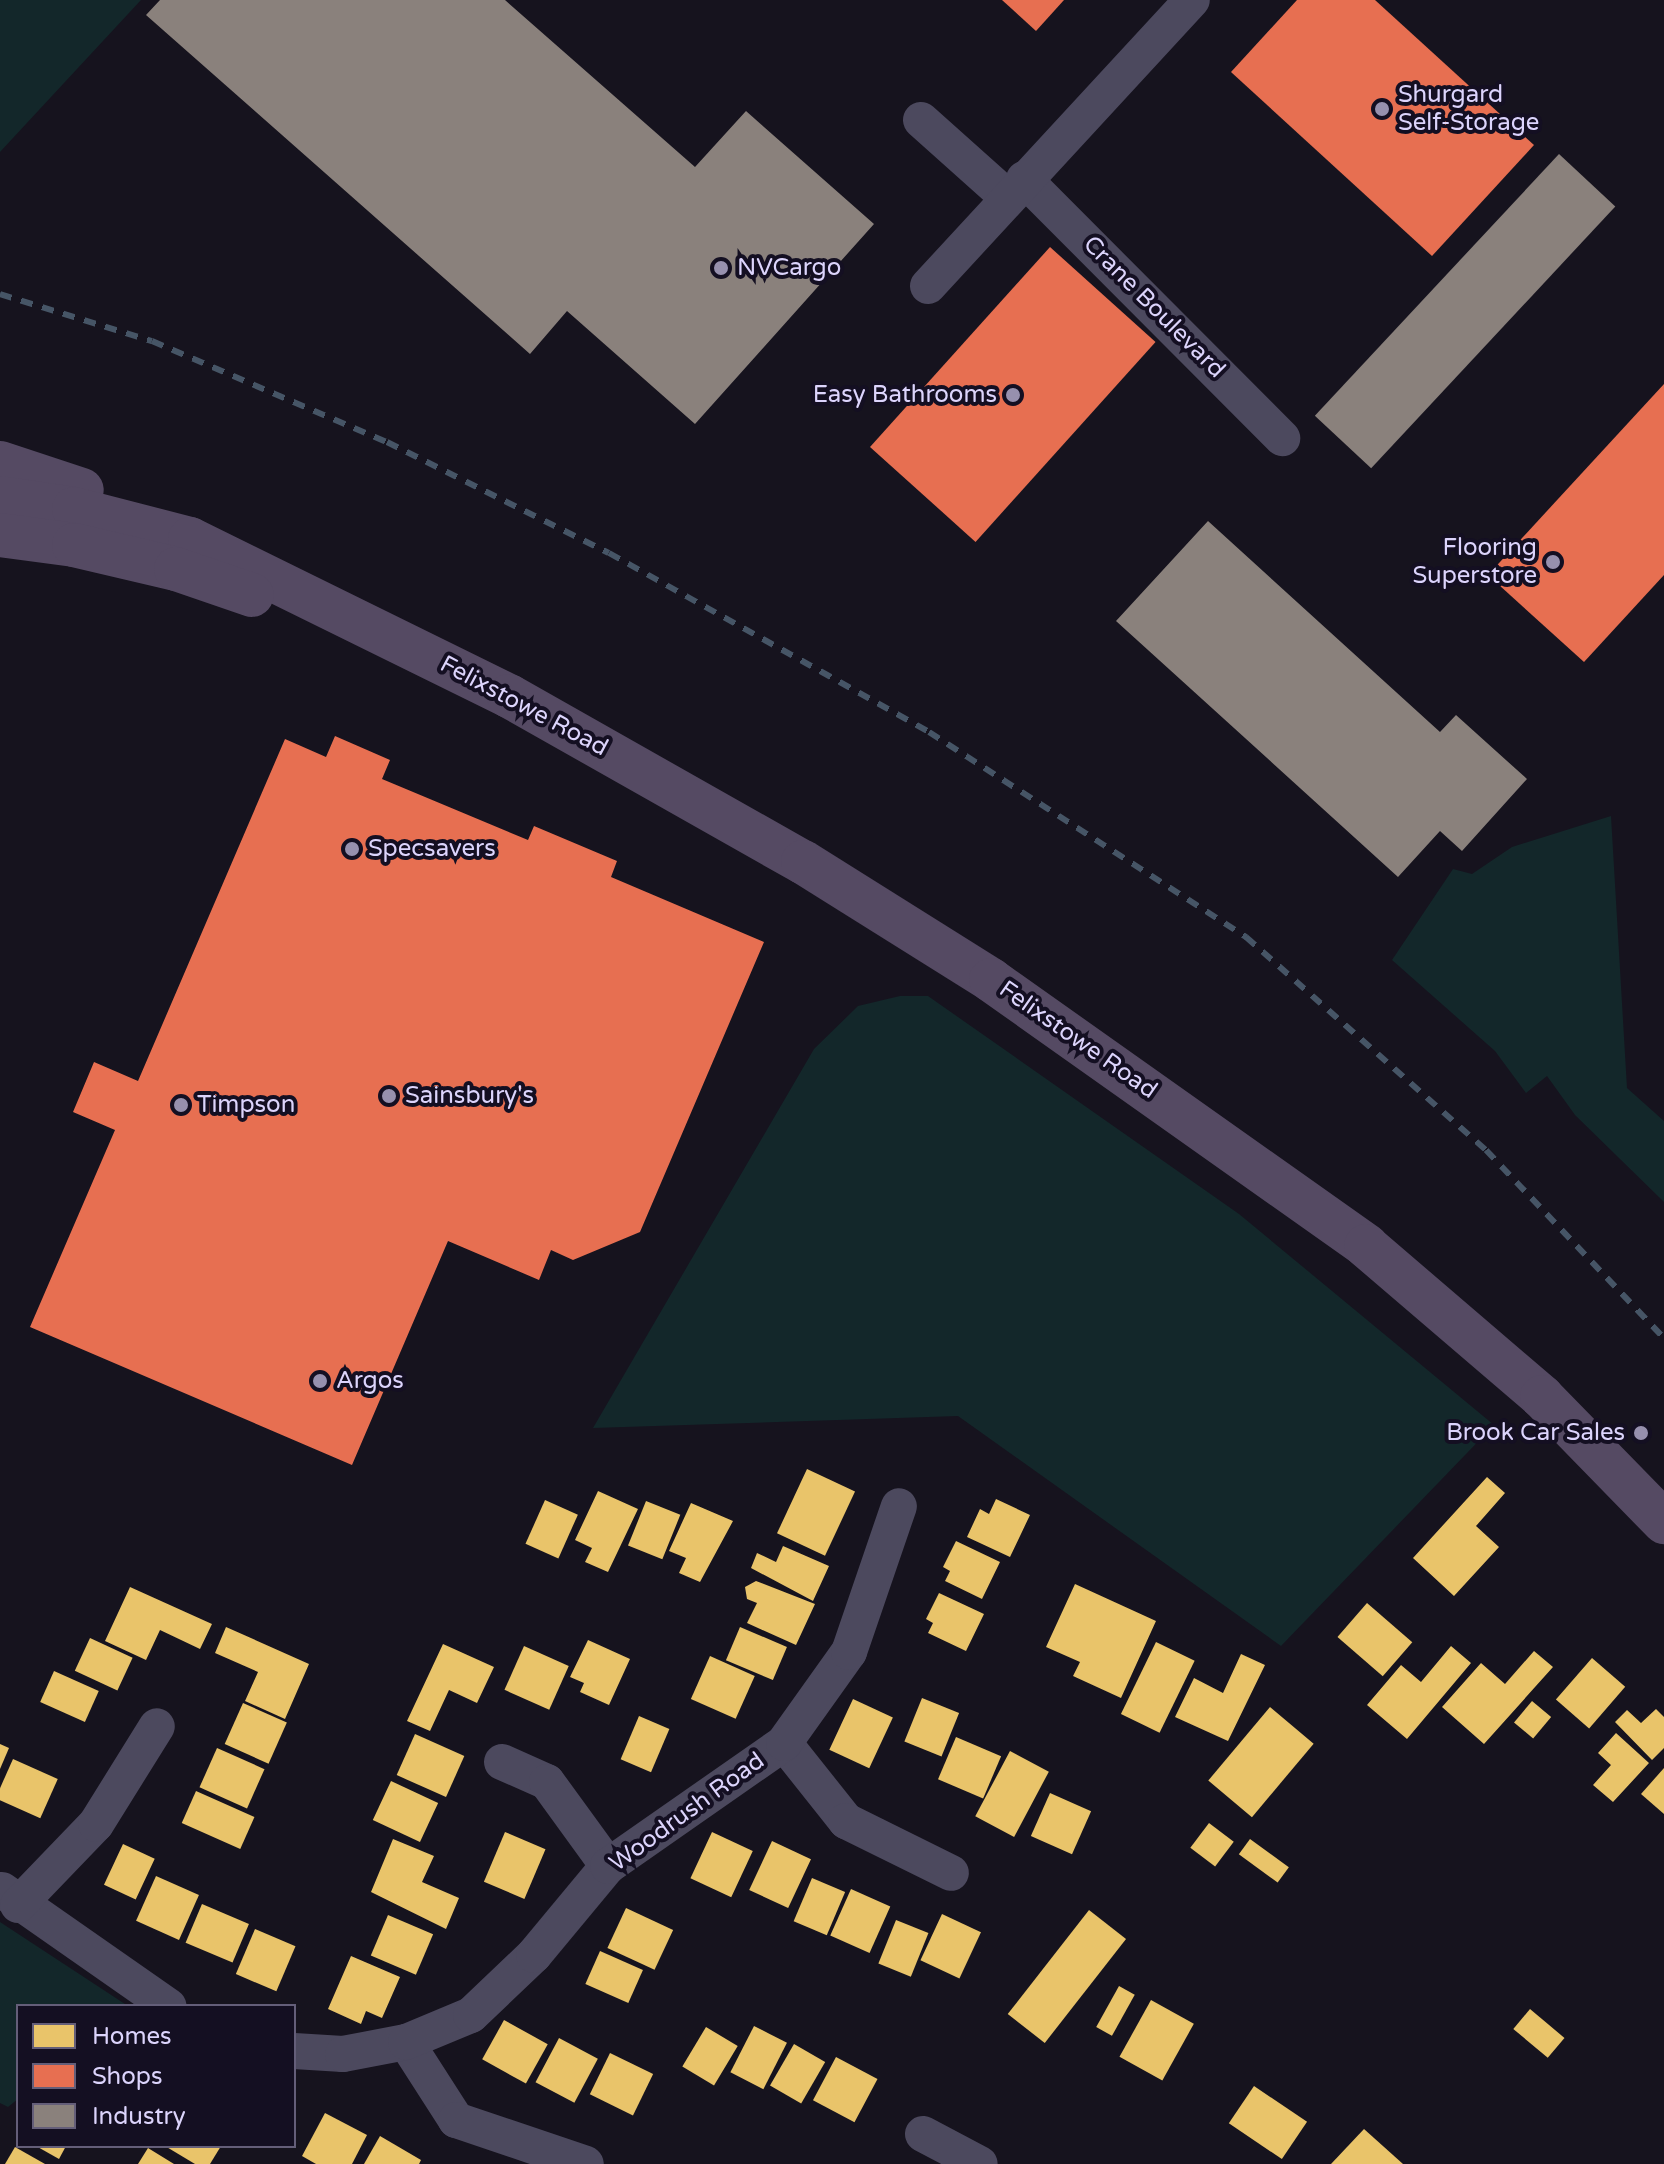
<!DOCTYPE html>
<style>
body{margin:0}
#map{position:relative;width:1664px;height:2164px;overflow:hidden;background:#16131e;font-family:"Varela Round",sans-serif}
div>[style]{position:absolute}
.green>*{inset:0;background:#13272a}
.homes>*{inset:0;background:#e9c46a;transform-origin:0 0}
.shops>*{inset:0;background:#e76f51;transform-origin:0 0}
.industry>*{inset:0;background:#8a817c;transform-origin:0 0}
.minor>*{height:36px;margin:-18px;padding:0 18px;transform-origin:18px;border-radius:18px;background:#4c495e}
.primary>*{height:44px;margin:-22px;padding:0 22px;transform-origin:22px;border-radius:22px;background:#554a63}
.rail>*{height:6px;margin-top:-3px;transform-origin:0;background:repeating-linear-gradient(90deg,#465566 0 12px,transparent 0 22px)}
.dots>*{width:22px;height:22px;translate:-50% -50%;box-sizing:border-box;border:4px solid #140f22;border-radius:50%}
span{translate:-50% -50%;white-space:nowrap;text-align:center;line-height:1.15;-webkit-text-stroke:8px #140f22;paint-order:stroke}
.poi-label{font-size:24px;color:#dcd4fc}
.left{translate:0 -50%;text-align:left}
.right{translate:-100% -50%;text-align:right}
.street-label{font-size:24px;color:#dcd4fc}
.legend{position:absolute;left:16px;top:2004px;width:280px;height:144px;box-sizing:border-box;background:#140f22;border:2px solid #645e79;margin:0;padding:10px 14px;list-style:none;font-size:24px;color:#dcd4fc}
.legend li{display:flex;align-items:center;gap:16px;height:40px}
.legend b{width:40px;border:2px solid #645e79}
</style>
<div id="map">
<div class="green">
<i style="clip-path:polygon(0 0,141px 0,0 152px)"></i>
<i style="clip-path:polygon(1611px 816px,1627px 1088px,1664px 1121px,1664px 1202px,1575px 1115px,1547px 1076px,1526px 1093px,1495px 1051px,1392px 960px,1453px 869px,1472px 874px,1512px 847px)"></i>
<i style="clip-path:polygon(900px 996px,928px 996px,1239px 1214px,1494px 1425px,1281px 1646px,958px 1416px,593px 1428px,814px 1049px,858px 1006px)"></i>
<i style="clip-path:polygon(0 1922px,128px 2006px,18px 2006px,18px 2099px,8px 2107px,0 2103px)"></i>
</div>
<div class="homes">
<i style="left:807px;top:1469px;width:53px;height:71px;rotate:25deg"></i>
<i style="clip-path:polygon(1487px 1477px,1505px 1493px,1476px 1526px,1499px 1547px,1454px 1596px,1413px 1558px)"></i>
<i style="clip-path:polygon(598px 1491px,638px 1509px,608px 1572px,585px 1562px,592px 1548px,575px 1540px)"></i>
<i style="clip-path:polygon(996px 1499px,1030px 1515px,1010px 1557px,967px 1537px,980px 1509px,989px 1514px)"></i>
<i style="left:545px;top:1500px;width:36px;height:48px;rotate:24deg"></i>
<i style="left:646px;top:1501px;width:37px;height:48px;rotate:22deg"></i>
<i style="clip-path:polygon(691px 1503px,733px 1521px,700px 1582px,679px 1573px,686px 1558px,669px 1551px)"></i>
<i style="clip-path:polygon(956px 1541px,1000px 1562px,982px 1599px,945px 1581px,950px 1571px,943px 1567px)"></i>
<i style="clip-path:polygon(783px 1546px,829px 1566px,813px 1601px,751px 1568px,757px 1553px,776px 1562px)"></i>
<i style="clip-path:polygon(756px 1581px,815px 1604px,796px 1645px,747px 1623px,757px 1603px,747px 1599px,745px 1587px)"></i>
<i style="clip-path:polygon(1075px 1584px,1156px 1621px,1121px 1698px,1073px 1676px,1080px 1662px,1046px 1647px)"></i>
<i style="clip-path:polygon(130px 1587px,212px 1624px,200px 1649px,160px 1630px,146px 1660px,105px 1641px)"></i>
<i style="clip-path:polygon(939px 1593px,984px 1614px,966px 1651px,928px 1633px,933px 1623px,926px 1619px)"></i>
<i style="left:1367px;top:1603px;width:60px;height:45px;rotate:41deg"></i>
<i style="clip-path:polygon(226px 1627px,309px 1664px,285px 1719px,245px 1701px,258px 1672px,215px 1653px)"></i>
<i style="left:740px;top:1627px;width:51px;height:36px;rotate:23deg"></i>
<i style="left:90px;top:1638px;width:47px;height:36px;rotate:25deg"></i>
<i style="clip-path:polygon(588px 1640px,630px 1659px,609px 1705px,580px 1692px,584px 1683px,570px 1677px)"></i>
<i style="left:1156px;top:1642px;width:43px;height:80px;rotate:26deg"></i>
<i style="clip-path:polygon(443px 1644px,494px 1667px,477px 1703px,449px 1690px,430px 1731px,407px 1721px)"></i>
<i style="left:524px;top:1646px;width:49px;height:48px;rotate:24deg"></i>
<i style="clip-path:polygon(1451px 1646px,1471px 1663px,1407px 1739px,1367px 1705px,1401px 1665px,1421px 1682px)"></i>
<i style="clip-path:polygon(1534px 1651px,1553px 1667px,1484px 1744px,1442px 1707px,1481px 1663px,1505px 1684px)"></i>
<i style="clip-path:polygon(1241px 1654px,1265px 1665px,1228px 1741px,1175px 1717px,1194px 1678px,1223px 1693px)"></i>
<i style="left:710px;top:1656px;width:49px;height:47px;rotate:24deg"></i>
<i style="left:1592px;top:1658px;width:44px;height:55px;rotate:41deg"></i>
<i style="left:54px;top:1671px;width:49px;height:34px;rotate:24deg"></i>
<i style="left:922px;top:1698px;width:40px;height:47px;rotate:22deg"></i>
<i style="left:853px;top:1699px;width:44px;height:56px;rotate:25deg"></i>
<i style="left:1532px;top:1701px;width:25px;height:28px;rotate:40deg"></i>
<i style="left:243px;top:1703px;width:48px;height:45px;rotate:24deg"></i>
<i style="left:1270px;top:1707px;width:57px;height:96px;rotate:40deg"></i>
<i style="clip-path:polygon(1656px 1709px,1664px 1717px,1664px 1748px,1652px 1760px,1615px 1722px,1627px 1710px,1641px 1723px)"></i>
<i style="left:639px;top:1716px;width:33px;height:47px;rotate:23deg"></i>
<i style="clip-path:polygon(1616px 1733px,1649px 1763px,1613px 1802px,1593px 1785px,1611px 1765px,1598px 1753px)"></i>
<i style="left:415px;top:1734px;width:54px;height:45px;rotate:24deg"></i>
<i style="left:956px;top:1737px;width:49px;height:46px;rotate:23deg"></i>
<i style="clip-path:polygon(0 1744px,9px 1748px,0 1769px)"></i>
<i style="left:217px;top:1748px;width:52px;height:43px;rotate:24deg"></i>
<i style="left:1010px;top:1751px;width:44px;height:74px;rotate:28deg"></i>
<i style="left:13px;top:1759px;width:49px;height:43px;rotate:24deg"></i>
<i style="clip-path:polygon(1664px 1768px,1664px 1814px,1641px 1794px)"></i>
<i style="left:391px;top:1781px;width:52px;height:43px;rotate:25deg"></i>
<i style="left:196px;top:1791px;width:64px;height:35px;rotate:24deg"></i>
<i style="left:1050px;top:1793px;width:45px;height:47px;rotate:24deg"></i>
<i style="left:1209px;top:1823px;width:31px;height:31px;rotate:37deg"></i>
<i style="left:505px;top:1832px;width:44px;height:54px;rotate:23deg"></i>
<i style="left:712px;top:1832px;width:45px;height:51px;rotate:25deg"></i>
<i style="clip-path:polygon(393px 1839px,434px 1856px,422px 1882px,459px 1898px,446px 1929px,371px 1892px)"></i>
<i style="left:1250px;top:1839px;width:48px;height:19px;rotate:36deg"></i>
<i style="left:772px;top:1841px;width:43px;height:54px;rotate:25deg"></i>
<i style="left:123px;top:1844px;width:35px;height:45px;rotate:25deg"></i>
<i style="left:156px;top:1876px;width:47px;height:49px;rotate:24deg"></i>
<i style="left:812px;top:1878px;width:36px;height:47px;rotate:23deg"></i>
<i style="left:851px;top:1889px;width:43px;height:51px;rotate:24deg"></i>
<i style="left:202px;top:1904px;width:51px;height:42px;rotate:23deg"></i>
<i style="left:626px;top:1908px;width:52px;height:44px;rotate:25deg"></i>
<i style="left:1089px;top:1910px;width:47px;height:132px;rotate:38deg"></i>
<i style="left:942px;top:1914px;width:43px;height:51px;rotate:25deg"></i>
<i style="left:388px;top:1915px;width:49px;height:44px;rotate:23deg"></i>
<i style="left:896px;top:1920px;width:35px;height:47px;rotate:22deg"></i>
<i style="left:255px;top:1929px;width:44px;height:49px;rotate:23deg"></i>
<i style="left:600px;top:1951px;width:47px;height:36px;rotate:24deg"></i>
<i style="clip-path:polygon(351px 1956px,400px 1977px,382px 2018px,366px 2011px,361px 2024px,328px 2009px)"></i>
<i style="left:1119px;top:1986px;width:18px;height:47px;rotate:29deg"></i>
<i style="left:1151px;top:2000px;width:49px;height:65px;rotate:29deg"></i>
<i style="left:1530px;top:2009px;width:45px;height:26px;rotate:40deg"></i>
<i style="left:504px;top:2020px;width:50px;height:45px;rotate:29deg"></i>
<i style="left:754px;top:2026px;width:37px;height:52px;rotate:27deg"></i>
<i style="left:706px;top:2027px;width:37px;height:46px;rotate:31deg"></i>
<i style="left:559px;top:2038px;width:44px;height:50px;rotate:28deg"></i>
<i style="left:794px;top:2044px;width:36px;height:48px;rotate:30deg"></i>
<i style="left:610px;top:2053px;width:48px;height:46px;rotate:26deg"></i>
<i style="left:836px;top:2057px;width:47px;height:49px;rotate:28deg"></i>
<i style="left:1254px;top:2086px;width:64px;height:45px;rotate:34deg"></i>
<i style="clip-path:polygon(325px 2113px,367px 2135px,352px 2164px,316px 2164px,302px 2156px)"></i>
<i style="clip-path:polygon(1364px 2129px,1403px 2164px,1331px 2164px)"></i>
<i style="clip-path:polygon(380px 2136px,421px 2160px,419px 2164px,364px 2164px)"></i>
<i style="clip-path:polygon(36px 2146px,66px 2146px,59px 2159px)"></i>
<i style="clip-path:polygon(165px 2146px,221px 2146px,210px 2164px,195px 2164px)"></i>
<i style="clip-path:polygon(15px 2147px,45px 2164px,5px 2164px)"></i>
<i style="clip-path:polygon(148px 2148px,174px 2164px,138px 2164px)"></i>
</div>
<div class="shops">
<i style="clip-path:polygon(1002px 0,1064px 0,1036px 31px)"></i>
<i style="clip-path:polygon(1297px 0,1375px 0,1534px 145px,1432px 256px,1231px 72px)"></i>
<i style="left:1050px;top:247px;width:142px;height:269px;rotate:42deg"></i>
<i style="clip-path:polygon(1664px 384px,1664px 575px,1584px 662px,1488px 575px)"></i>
<i style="clip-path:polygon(335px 736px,390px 760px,382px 779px,528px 840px,534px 826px,617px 861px,611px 877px,764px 942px,640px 1232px,573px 1260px,551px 1250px,539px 1280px,448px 1241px,352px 1465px,30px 1327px,115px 1130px,73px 1112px,94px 1062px,138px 1081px,285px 739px,326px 757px)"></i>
</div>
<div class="industry">
<i style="clip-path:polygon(160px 0,505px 0,695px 167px,746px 111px,874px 224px,695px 424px,567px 311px,530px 354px,146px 15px)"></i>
<i style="left:1559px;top:154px;width:77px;height:358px;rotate:43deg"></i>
<i style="clip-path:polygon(1208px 521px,1440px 732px,1456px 715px,1527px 779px,1462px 851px,1440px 831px,1398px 877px,1116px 621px)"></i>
</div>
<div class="minor">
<i style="left:921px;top:120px;width:114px;rotate:41.8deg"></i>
<i style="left:1024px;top:179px;width:366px;rotate:45.1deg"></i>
<i style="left:928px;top:286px;width:389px;rotate:-47.3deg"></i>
<i style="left:784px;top:1743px;width:100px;rotate:51.5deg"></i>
<i style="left:846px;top:1821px;width:117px;rotate:26.3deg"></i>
<i style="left:502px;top:1762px;width:49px;rotate:24deg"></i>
<i style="left:547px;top:1782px;width:104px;rotate:54deg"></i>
<i style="left:2px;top:1890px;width:203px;rotate:34.9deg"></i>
<i style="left:18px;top:1905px;width:112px;rotate:-46.1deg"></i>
<i style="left:96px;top:1824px;width:115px;rotate:-58.1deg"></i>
<i style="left:406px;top:2042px;width:93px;rotate:57.3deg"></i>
<i style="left:456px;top:2120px;width:137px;rotate:18.7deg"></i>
<i style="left:294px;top:2051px;width:49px;rotate:3.5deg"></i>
<i style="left:343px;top:2054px;width:64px;rotate:-10.8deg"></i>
<i style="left:406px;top:2042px;width:70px;rotate:-22.6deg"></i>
<i style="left:471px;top:2015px;width:87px;rotate:-43.6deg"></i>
<i style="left:534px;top:1955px;width:116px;rotate:-50.3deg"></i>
<i style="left:608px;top:1866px;width:215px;rotate:-34.9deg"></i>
<i style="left:784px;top:1743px;width:112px;rotate:-54.5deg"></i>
<i style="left:849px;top:1652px;width:154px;rotate:-71.1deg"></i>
<i style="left:923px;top:2134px;width:64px;rotate:27.8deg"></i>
</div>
<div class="primary">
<i style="left:0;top:463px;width:86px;rotate:18.2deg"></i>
<i style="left:0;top:498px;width:75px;rotate:8.5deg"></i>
<i style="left:74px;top:509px;width:120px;rotate:14.5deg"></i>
<i style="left:190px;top:539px;width:356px;rotate:26.2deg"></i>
<i style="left:509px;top:696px;width:338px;rotate:29.5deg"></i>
<i style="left:803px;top:862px;width:222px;rotate:32.1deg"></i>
<i style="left:991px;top:980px;width:460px;rotate:35.3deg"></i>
<i style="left:1366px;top:1246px;width:232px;rotate:40.6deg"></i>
<i style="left:1542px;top:1397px;width:175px;rotate:45.7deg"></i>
<i style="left:0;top:535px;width:75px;rotate:7.7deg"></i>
<i style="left:74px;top:545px;width:105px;rotate:13.2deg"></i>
<i style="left:176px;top:569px;width:80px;rotate:18.9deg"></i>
</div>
<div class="rail">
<i style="left:0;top:294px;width:159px;rotate:17.2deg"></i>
<i style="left:152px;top:341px;width:256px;rotate:23.3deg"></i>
<i style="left:387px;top:442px;width:248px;rotate:26.6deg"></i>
<i style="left:609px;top:553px;width:367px;rotate:29.2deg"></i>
<i style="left:929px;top:732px;width:378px;rotate:32.9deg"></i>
<i style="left:1246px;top:937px;width:321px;rotate:41.6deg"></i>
<i style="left:1486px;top:1150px;width:259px;rotate:46.6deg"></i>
</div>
<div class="dots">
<i style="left:1382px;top:109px;background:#9790ae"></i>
<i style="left:721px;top:268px;background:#9790ae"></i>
<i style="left:1013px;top:395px;background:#9790ae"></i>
<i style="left:1553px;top:562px;background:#9790ae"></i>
<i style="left:352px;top:849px;background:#9790ae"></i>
<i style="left:389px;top:1096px;background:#9790ae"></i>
<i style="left:181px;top:1105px;background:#9790ae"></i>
<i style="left:320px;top:1381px;background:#9790ae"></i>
<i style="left:1641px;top:1433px;background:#9790ae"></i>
</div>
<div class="poi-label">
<span class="left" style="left:1398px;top:109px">Shurgard<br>Self-Storage</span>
<span class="left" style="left:737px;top:268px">NVCargo</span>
<span class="right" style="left:997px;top:395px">Easy Bathrooms</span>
<span class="right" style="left:1537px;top:562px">Flooring<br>Superstore</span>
<span class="left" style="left:368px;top:849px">Specsavers</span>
<span class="left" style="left:405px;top:1096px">Sainsbury's</span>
<span class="left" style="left:197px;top:1105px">Timpson</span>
<span class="left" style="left:336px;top:1381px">Argos</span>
<span class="right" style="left:1625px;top:1433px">Brook Car Sales</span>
</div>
<div class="street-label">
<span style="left:1154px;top:307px;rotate:45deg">Crane Boulevard</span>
<span style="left:524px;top:706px;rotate:28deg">Felixstowe Road</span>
<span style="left:1078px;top:1040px;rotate:35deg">Felixstowe Road</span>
<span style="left:687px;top:1812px;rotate:-36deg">Woodrush Road</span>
</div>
<ul class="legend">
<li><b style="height:22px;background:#e9c46a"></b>Homes</li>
<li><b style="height:22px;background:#e76f51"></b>Shops</li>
<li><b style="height:22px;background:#8a817c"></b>Industry</li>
</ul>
</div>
